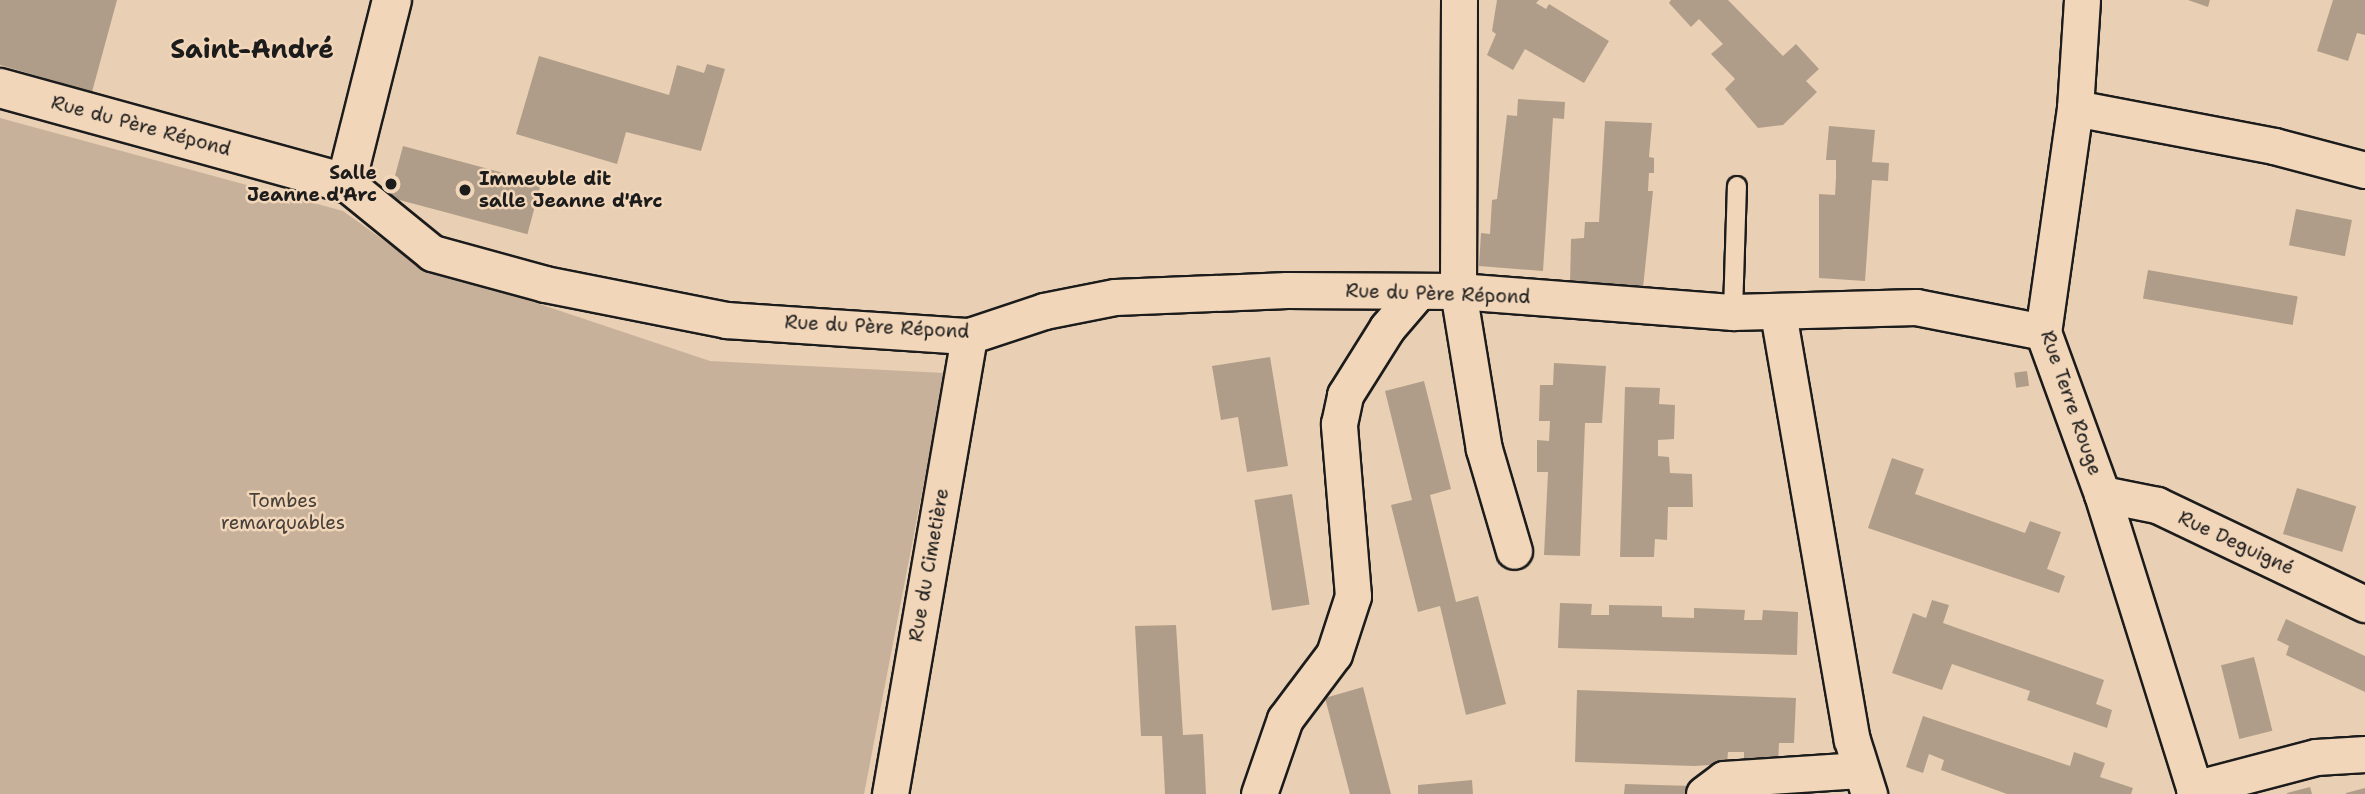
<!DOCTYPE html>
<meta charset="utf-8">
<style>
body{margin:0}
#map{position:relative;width:2365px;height:794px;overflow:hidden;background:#e9cfb3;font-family:"Shantell Sans",sans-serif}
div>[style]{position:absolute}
.green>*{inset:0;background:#c7b19a}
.building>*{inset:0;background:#b09d89;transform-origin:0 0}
.roads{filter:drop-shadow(2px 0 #1c1c1c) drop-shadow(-2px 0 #1c1c1c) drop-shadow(0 2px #1c1c1c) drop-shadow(0 -2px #1c1c1c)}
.lane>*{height:18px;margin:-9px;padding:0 9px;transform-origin:9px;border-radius:9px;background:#f2d6b9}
.street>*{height:35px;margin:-17.5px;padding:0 17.5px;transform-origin:17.5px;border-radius:17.5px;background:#f2d6b9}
.secondary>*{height:38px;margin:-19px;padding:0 19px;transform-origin:19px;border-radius:19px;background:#f2d6b9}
.dots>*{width:19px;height:19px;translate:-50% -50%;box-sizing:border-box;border:4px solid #f2d6b9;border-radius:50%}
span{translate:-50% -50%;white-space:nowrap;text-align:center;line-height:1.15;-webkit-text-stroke:5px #f2d6b9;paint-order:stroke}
.street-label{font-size:19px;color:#1c1c1c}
.poi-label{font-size:19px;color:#1c1c1c;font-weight:700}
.right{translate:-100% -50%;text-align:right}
.left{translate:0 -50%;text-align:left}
.park-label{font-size:19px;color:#47413c}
.district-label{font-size:26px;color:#1c1c1c;font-weight:700}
</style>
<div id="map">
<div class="green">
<i style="clip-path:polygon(0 118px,343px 211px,414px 262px,710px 361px,945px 373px,864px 794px,0 794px)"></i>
</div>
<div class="building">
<i style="clip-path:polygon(0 0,117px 0,92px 92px,0 65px)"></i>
<i style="clip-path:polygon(1497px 0,1539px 0,1536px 3px,1546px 9px,1549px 4px,1609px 41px,1584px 83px,1525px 49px,1513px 70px,1487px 55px,1496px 34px,1492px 31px)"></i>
<i style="clip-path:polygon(1671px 0,1728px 0,1783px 56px,1796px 44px,1819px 69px,1806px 81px,1817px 92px,1783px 125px,1758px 128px,1725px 89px,1735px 79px,1711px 54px,1723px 44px,1699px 19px,1691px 27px,1669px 3px)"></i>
<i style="clip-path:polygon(2188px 0,2210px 0,2208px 7px)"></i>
<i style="clip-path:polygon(2333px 0,2365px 0,2365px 35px,2357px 33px,2348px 61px,2317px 51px)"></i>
<i style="clip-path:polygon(539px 56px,669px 95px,677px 65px,704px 73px,707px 64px,725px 69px,701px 151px,626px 132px,617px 164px,516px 134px)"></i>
<i style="clip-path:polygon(1518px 99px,1565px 102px,1564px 119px,1553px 118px,1543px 271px,1479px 266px,1481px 233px,1490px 234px,1492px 200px,1497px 199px,1507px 115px,1517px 116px)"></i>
<i style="clip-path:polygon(1605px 121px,1652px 123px,1649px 157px,1654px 158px,1654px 173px,1649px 173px,1648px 191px,1653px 191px,1643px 288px,1570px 284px,1571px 239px,1584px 238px,1585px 222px,1599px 222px)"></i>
<i style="clip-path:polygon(1829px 126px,1875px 130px,1872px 162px,1889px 163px,1888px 181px,1872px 180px,1865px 281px,1819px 278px,1819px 194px,1835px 195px,1836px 178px,1836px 160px,1826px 160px)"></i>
<i style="left:403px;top:146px;width:143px;height:53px;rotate:15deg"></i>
<i style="left:2296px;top:209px;width:57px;height:37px;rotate:11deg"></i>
<i style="left:2148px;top:270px;width:152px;height:29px;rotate:10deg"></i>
<i style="clip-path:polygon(1270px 357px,1288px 466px,1247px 472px,1238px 417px,1221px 420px,1212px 366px)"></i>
<i style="clip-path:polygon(1554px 363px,1606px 366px,1602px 423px,1585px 423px,1580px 556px,1544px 555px,1548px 472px,1537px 472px,1537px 440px,1549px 441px,1550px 421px,1539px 421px,1540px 385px,1553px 385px)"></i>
<i style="left:2027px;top:371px;width:15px;height:13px;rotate:82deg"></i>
<i style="clip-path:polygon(1424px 381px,1451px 489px,1430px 495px,1456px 602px,1478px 596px,1506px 704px,1466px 715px,1440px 606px,1418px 612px,1391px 505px,1412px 500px,1385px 391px)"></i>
<i style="clip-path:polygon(1625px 387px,1660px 388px,1659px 404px,1675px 405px,1674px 439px,1658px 440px,1658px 456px,1669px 457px,1670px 473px,1692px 474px,1693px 507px,1668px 507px,1667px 540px,1655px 539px,1654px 557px,1620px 557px)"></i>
<i style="clip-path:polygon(1892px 458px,1924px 469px,1915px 494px,2025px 533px,2030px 521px,2061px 532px,2047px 569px,2065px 576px,2059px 593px,1868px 528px)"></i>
<i style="left:2297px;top:488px;width:62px;height:48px;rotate:17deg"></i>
<i style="left:1292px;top:494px;width:112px;height:38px;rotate:81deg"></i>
<i style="clip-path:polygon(1932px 600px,1949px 605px,1943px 623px,2104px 680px,2096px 704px,2112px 710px,2107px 728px,2027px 700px,2030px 691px,1952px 664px,1942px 690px,1892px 673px,1913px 613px,1926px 618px)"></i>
<i style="clip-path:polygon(1560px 603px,1592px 604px,1591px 615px,1609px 615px,1609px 605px,1662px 606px,1662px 617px,1694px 618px,1694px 608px,1745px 610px,1744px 620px,1762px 620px,1763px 610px,1798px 612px,1797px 655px,1558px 648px)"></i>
<i style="clip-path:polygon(2286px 619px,2365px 656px,2365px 692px,2286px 655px,2289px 646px,2277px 640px)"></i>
<i style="clip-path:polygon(1176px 625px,1183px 735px,1203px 734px,1206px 794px,1165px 794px,1162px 736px,1141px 736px,1135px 626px)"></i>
<i style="left:2254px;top:657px;width:76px;height:34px;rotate:76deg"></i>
<i style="clip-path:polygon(1363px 687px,1377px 741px,1391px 794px,1350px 794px,1325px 698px)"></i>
<i style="clip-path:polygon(1577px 690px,1796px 698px,1794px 743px,1779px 743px,1778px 765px,1744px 765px,1744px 752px,1728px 752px,1727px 764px,1694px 766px,1575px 762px)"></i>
<i style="clip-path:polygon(1923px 716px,2070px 766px,2074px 752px,2105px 763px,2100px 777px,2133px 788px,2131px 794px,2007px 794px,1941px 770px,1944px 760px,1929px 754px,1923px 773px,1906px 767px)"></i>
<i style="clip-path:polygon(1472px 780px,1473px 794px,1418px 794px,1418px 785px)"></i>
<i style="clip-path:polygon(1625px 784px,1692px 786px,1692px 794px,1624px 794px)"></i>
<i style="clip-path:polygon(2310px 787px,2312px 794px,2287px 794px,2287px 793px)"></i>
<i style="clip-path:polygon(2365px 788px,2365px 794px,2346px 794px,2346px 793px)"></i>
</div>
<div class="roads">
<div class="lane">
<i style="left:1733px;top:312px;width:126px;rotate:-88.2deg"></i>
</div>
<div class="street">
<i style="left:1459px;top:0;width:291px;rotate:90.2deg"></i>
<i style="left:1458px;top:291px;width:160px;rotate:80.7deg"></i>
<i style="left:1484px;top:449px;width:106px;rotate:73.6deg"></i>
<i style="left:2082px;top:0;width:108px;rotate:93.7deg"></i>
<i style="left:2075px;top:108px;width:226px;rotate:98.1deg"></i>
<i style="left:2043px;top:332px;width:172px;rotate:70deg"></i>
<i style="left:2102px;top:494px;width:314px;rotate:72.6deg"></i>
<i style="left:2075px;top:108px;width:203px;rotate:10.8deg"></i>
<i style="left:2274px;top:146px;width:94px;rotate:14.8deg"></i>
<i style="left:346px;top:183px;width:111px;rotate:39.1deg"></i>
<i style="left:432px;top:253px;width:117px;rotate:15.3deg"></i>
<i style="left:545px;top:284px;width:185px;rotate:11.2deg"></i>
<i style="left:726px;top:320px;width:244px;rotate:3.8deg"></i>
<i style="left:969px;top:336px;width:79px;rotate:-18.4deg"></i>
<i style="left:1044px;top:311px;width:72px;rotate:-11.2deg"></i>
<i style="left:1115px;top:297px;width:172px;rotate:-2.3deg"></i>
<i style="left:1287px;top:290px;width:171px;rotate:0.3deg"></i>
<i style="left:1458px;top:291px;width:276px;rotate:4.4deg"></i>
<i style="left:1733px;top:312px;width:183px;rotate:-1.6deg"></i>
<i style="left:1916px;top:307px;width:129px;rotate:11.1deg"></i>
<i style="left:1778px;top:313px;width:433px;rotate:80.2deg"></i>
<i style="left:1852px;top:740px;width:57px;rotate:72.5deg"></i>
<i style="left:2102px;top:494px;width:56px;rotate:11.3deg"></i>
<i style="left:2157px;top:505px;width:230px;rotate:25.5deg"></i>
<i style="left:2194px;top:789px;width:126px;rotate:-14.7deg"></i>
<i style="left:2316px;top:757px;width:49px;rotate:-3.5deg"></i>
<i style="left:890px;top:794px;width:465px;rotate:-80.2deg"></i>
<i style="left:1259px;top:794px;width:79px;rotate:-70.9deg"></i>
<i style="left:1285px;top:719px;width:81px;rotate:-53deg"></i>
<i style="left:1334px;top:654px;width:61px;rotate:-71.9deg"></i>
<i style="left:1353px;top:596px;width:173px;rotate:-94.7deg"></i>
<i style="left:1339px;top:424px;width:30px;rotate:-78deg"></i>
<i style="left:1345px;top:395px;width:79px;rotate:-57.9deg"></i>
<i style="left:1387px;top:328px;width:48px;rotate:-49.3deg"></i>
<i style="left:1704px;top:794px;width:25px;rotate:-37deg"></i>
<i style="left:1724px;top:779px;width:136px;rotate:-3.8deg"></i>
</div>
<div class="secondary">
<i style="left:0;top:88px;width:359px;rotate:15.4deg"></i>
<i style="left:346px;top:183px;width:189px;rotate:-75.9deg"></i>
</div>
</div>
<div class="dots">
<i style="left:391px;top:184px;background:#1c1c1c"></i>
<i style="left:465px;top:190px;background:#1c1c1c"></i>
</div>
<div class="street-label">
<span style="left:141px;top:126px;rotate:15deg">Rue du Père Répond</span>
<span style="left:1438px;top:294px;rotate:2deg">Rue du Père Répond</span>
<span style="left:877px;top:327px;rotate:3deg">Rue du Père Répond</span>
<span style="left:2071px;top:403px;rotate:71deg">Rue Terre Rouge</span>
<span style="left:2236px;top:543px;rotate:25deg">Rue Deguigné</span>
<span style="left:929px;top:565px;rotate:-80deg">Rue du Cimetière</span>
</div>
<div class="poi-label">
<span class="right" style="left:377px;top:184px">Salle<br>Jeanne d'Arc</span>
<span class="left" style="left:479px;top:190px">Immeuble dit<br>salle Jeanne d'Arc</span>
</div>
<div class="park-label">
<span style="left:283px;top:512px">Tombes<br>remarquables</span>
</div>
<div class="district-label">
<span style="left:252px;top:49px">Saint-André</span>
</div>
</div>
